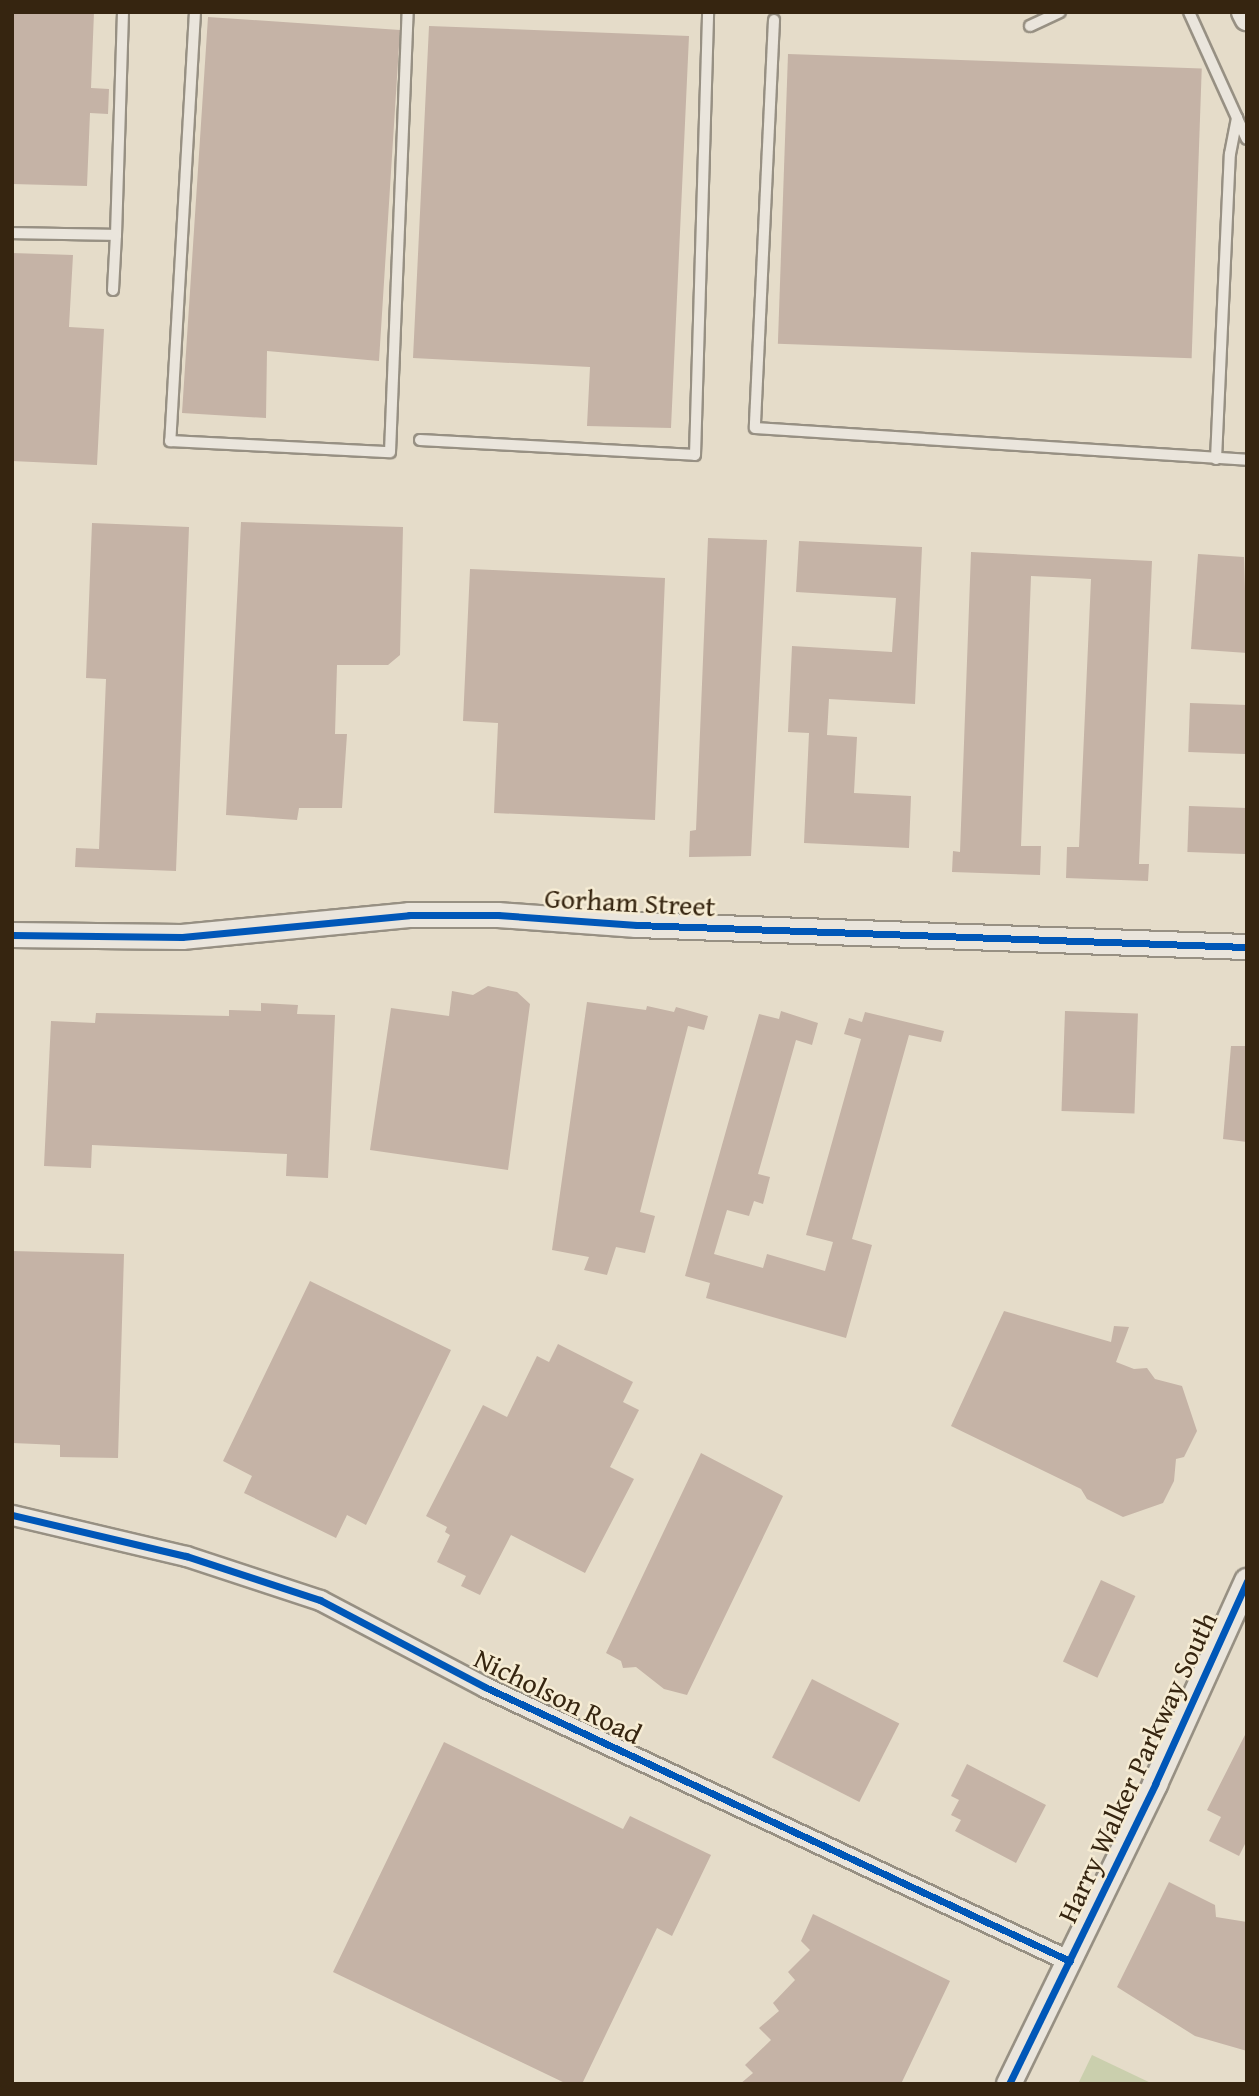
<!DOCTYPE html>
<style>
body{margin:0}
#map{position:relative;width:1259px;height:2096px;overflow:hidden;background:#e5dcc9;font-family:"Gentium Book Plus",serif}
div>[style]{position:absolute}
.green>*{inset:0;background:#cacfad}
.building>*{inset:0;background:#c5b3a6;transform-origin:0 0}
.roads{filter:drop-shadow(2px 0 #979083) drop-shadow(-2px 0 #979083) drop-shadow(0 2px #979083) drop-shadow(0 -2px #979083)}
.service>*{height:10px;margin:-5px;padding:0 5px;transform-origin:5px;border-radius:5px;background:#eae5dc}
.minor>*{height:19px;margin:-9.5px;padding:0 9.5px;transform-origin:9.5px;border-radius:9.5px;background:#eae5dc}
.tertiary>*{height:24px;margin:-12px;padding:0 12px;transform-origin:12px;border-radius:12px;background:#eae5dc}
.cycleway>*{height:7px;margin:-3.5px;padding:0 3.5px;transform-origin:3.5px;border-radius:3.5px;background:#0057b8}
span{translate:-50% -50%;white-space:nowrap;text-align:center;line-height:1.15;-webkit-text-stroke:5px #f6ecd4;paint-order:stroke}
.street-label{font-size:28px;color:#362510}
.frame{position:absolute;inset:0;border:14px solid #362510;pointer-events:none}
</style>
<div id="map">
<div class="green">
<i style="clip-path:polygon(1092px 2055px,1153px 2084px,1078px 2084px)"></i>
</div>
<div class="building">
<i style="clip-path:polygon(12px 12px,94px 12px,91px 88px,109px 89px,108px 114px,90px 113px,87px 186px,12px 184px)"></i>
<i style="clip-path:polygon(208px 17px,400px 30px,379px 361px,267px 351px,266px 418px,182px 413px)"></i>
<i style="clip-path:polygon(429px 26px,689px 36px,671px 428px,587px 426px,590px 367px,413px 358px)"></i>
<i style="left:788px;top:54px;width:414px;height:290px;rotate:2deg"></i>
<i style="clip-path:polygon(12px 253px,73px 255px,69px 327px,104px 329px,97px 465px,12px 461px)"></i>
<i style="clip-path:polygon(241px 522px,403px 527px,400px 655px,388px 665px,337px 665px,335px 734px,347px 734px,342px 808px,299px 808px,297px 820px,226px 815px)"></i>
<i style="clip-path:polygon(92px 523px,189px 527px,176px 871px,75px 867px,76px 848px,99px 849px,106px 679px,86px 678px)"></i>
<i style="clip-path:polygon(708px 538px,767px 540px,751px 856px,689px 857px,690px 831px,696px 830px)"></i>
<i style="clip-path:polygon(799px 541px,922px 547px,915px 704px,829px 699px,827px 735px,857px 737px,854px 793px,911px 796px,909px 848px,804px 843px,809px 733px,788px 732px,792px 646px,892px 652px,896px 598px,796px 592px)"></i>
<i style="clip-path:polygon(971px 552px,1152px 561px,1139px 864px,1149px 864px,1148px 881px,1066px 878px,1067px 847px,1079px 847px,1091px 579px,1074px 578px,1031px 576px,1021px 846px,1041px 846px,1040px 875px,952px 872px,953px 851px,960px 852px)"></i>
<i style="clip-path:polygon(1198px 554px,1244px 557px,1247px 653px,1191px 649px)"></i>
<i style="clip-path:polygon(470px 569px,665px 578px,655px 820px,494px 813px,498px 723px,463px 721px)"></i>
<i style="left:1190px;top:703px;width:57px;height:49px;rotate:2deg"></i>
<i style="left:1189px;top:806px;width:58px;height:46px;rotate:2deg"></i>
<i style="clip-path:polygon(488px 986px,517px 992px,530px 1004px,508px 1170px,370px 1150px,391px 1008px,449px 1016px,452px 991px,473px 995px)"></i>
<i style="clip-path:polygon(587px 1002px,646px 1010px,647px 1006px,674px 1012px,676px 1007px,708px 1016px,704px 1030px,688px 1026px,640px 1212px,655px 1216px,645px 1253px,616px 1247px,607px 1275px,584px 1270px,589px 1257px,552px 1250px)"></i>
<i style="clip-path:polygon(261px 1003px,298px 1005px,297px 1014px,335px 1015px,328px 1178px,286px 1176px,287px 1154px,92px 1145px,91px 1168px,44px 1166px,51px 1021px,95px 1023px,96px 1013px,229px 1016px,229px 1010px,261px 1011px)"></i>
<i style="clip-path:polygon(781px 1011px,818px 1023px,812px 1045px,796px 1040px,758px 1174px,770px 1177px,763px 1204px,754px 1201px,749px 1216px,727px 1210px,714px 1254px,763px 1268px,767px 1254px,825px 1271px,833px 1242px,806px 1235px,861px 1039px,844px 1034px,849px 1018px,862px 1022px,865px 1012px,944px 1031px,941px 1042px,909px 1035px,852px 1239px,872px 1245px,846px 1338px,706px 1298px,710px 1283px,685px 1276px,759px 1014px,779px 1019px)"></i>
<i style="left:1065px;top:1011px;width:73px;height:100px;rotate:2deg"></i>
<i style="clip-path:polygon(1231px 1046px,1247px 1046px,1247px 1142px,1223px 1139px)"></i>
<i style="clip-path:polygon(12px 1251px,124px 1254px,118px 1458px,60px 1457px,60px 1445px,12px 1443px)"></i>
<i style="clip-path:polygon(310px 1281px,451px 1350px,366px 1525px,347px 1515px,336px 1538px,244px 1493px,252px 1476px,223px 1461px)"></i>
<i style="clip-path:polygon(1004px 1311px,1111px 1342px,1114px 1326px,1129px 1327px,1116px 1362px,1134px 1369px,1147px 1368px,1155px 1379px,1182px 1386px,1197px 1431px,1184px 1457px,1176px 1459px,1174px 1481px,1163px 1503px,1123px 1517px,1087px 1499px,1081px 1489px,951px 1426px)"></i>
<i style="clip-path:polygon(558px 1344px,633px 1382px,623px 1402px,639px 1410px,610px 1467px,634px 1479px,585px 1573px,511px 1535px,480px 1595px,461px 1586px,466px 1576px,437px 1562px,450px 1535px,445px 1532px,447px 1527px,426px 1516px,483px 1405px,507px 1417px,537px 1356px,549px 1362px)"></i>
<i style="clip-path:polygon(701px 1453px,783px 1496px,687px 1695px,664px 1689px,636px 1667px,623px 1668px,621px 1661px,606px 1653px)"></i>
<i style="left:1101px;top:1580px;width:38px;height:90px;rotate:25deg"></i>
<i style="left:812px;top:1679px;width:98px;height:88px;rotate:27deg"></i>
<i style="clip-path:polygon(1247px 1731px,1247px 1840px,1239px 1856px,1209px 1841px,1221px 1817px,1207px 1810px)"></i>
<i style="clip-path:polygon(444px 1742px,623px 1829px,630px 1816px,711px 1855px,672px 1936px,657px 1928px,582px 2084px,567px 2084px,333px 1972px)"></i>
<i style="clip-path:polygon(967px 1764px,1046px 1805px,1016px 1863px,955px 1831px,961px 1820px,951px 1815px,959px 1800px,951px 1796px)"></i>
<i style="clip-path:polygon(1169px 1882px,1215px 1905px,1216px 1917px,1247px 1922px,1247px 2051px,1195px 2036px,1117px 1987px)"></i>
<i style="clip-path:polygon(813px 1914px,950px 1981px,901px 2084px,740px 2084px,753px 2073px,745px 2065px,771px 2040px,759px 2028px,779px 2011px,773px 2003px,795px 1980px,788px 1972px,810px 1950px,801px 1941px)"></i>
</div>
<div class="roads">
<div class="service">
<i style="left:195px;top:12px;width:430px;rotate:93.3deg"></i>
<i style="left:170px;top:441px;width:220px;rotate:2.9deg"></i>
<i style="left:390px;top:452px;width:440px;rotate:-87.7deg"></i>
<i style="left:1189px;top:12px;width:116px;rotate:65.6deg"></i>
<i style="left:774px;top:20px;width:408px;rotate:92.7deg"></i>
<i style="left:755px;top:428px;width:493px;rotate:3.7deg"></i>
<i style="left:1030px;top:26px;width:33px;rotate:-25deg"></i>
<i style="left:12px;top:233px;width:104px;rotate:1.1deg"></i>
<i style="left:116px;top:235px;width:223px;rotate:-88.2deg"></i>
<i style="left:113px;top:290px;width:55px;rotate:-86.9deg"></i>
<i style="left:420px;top:440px;width:275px;rotate:3.1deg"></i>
<i style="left:695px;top:455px;width:443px;rotate:-88.3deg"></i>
<i style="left:1216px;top:459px;width:305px;rotate:-87.4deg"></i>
<i style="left:1230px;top:154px;width:37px;rotate:-79deg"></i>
<i style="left:1237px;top:118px;width:23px;rotate:65deg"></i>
</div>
<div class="minor">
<i style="left:12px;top:1515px;width:179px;rotate:13.3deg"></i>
<i style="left:186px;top:1556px;width:141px;rotate:18.2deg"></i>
<i style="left:320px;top:1600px;width:187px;rotate:27.8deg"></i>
<i style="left:485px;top:1687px;width:646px;rotate:25.1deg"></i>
</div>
<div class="tertiary">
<i style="left:1244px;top:12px;width:7px;rotate:63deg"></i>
<i style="left:12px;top:935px;width:170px;rotate:0.7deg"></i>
<i style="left:182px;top:937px;width:228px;rotate:-5.5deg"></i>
<i style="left:409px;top:915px;width:89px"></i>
<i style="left:498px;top:915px;width:139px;rotate:4.1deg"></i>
<i style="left:637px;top:925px;width:610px;rotate:2.07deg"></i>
<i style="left:1009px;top:2084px;width:334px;rotate:-64deg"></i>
<i style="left:1155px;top:1784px;width:223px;rotate:-65.6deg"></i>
</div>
</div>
<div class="cycleway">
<i style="left:12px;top:935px;width:170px;rotate:0.7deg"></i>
<i style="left:182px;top:937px;width:228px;rotate:-5.5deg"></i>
<i style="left:409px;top:915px;width:89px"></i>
<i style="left:498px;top:915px;width:139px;rotate:4.1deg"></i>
<i style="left:637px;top:925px;width:610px;rotate:2.07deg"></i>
<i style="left:12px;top:1515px;width:179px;rotate:13.3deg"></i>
<i style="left:186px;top:1556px;width:141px;rotate:18.2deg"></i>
<i style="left:320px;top:1600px;width:187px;rotate:27.8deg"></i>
<i style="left:485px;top:1687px;width:646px;rotate:25.1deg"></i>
<i style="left:1009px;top:2084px;width:334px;rotate:-64deg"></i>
<i style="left:1155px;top:1784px;width:223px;rotate:-65.6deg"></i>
</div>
<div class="street-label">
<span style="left:630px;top:902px;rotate:3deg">Gorham Street</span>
<span style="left:558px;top:1696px;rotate:26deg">Nicholson Road</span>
<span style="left:1137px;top:1767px;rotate:-65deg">Harry Walker Parkway South</span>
</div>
<div class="frame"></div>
</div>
